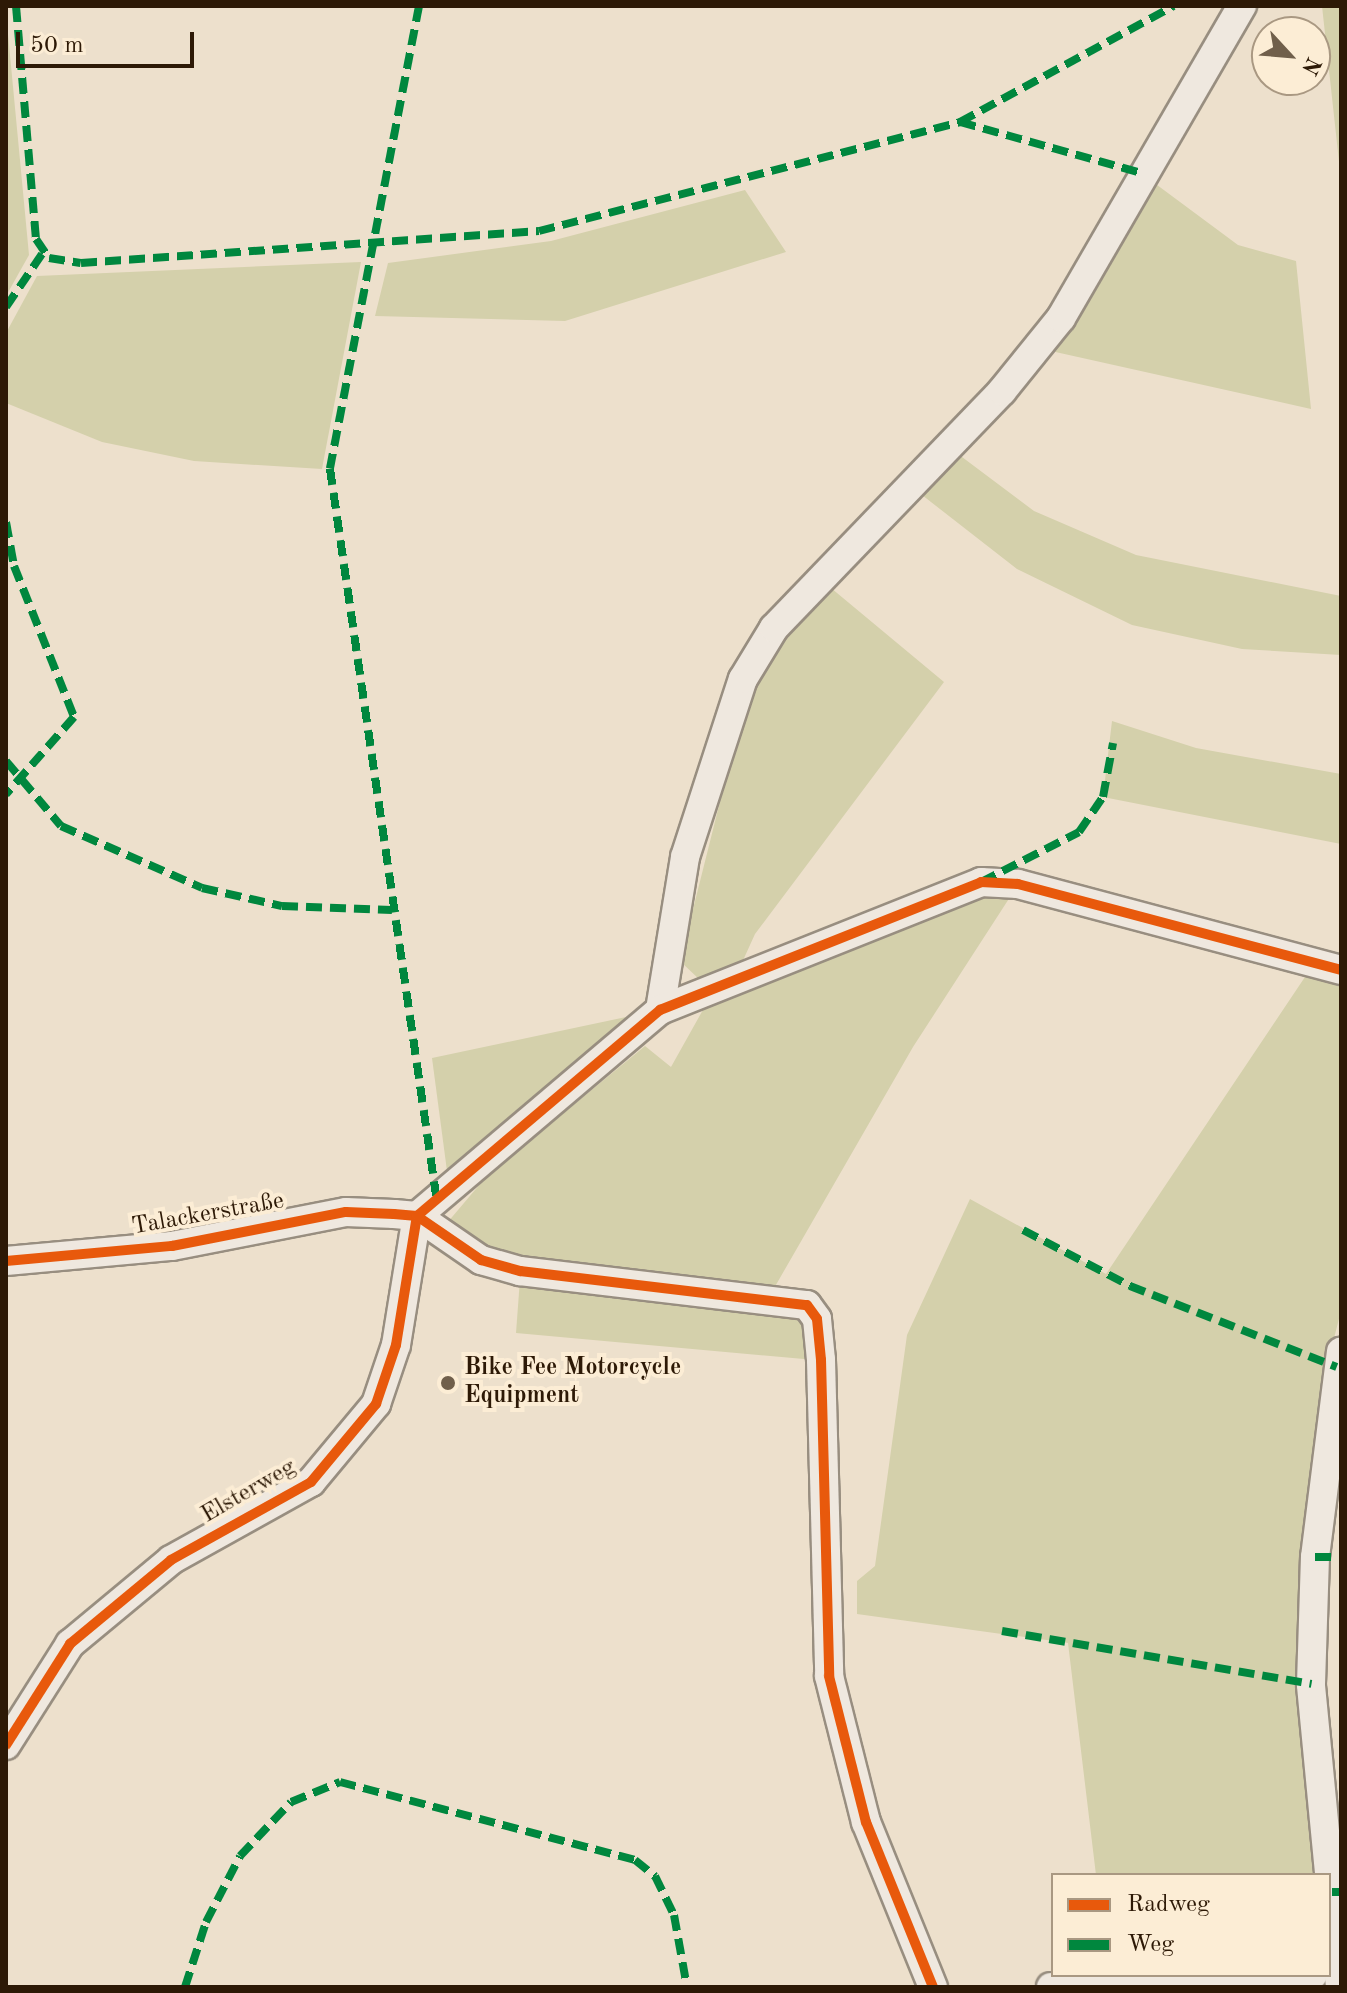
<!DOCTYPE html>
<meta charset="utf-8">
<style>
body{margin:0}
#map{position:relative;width:1347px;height:1993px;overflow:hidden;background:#ede0cc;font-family:"Old Standard TT",serif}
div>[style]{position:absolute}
.green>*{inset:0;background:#d4d0ab}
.roads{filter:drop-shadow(2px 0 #988e80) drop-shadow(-2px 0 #988e80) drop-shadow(0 2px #988e80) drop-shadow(0 -2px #988e80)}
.minor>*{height:28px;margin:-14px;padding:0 14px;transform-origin:14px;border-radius:14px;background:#efe8df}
.quiet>*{height:8px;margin-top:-4px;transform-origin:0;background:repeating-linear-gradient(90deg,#00873e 0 16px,transparent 0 24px)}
.cycleway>*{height:10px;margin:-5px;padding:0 5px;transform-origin:5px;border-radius:5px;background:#e8590c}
.dots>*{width:22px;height:22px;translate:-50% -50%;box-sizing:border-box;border:4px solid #fcedd5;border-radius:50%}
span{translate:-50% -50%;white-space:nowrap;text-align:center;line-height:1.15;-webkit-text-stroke:8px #fcedd5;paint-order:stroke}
.street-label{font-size:24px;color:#2d1906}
.poi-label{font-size:24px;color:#2d1906;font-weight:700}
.left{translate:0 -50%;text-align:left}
.frame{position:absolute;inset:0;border:8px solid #2d1906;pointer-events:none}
.legend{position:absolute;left:1051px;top:1873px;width:280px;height:104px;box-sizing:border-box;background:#fcedd5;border:2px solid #a99882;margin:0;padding:10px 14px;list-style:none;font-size:24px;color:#2d1906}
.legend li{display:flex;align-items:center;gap:16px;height:40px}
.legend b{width:40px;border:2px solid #a99882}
.north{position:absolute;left:1251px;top:16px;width:80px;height:80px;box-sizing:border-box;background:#fcedd5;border:2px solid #a99882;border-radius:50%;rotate:116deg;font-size:22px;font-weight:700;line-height:32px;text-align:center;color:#2d1906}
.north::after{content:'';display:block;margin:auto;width:28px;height:36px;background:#705f4b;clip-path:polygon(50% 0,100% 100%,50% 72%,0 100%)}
.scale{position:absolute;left:16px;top:32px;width:178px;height:36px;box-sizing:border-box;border:4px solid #2d1906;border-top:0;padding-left:10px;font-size:24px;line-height:28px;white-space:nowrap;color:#2d1906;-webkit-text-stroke:6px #fcedd5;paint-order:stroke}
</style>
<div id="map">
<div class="green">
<i style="clip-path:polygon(1322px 6px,1341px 6px,1341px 180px)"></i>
<i style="clip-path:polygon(6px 13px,29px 255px,6px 296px)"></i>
<i style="clip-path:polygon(1149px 179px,1238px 245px,1296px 261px,1311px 409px,1051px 351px)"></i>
<i style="clip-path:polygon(745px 190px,786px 252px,565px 321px,375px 316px,388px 263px,551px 241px)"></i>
<i style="clip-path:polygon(361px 262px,322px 469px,194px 461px,102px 442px,6px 403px,6px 333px,37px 276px)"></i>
<i style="clip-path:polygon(958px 454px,1034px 511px,1136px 555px,1341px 596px,1341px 655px,1242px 649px,1132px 625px,1017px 569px,922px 495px)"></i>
<i style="clip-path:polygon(831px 588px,944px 682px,755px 934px,740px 967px,701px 981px,680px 961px,743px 710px,778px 643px)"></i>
<i style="clip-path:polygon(1112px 721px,1196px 748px,1341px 774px,1341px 844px,1103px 797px)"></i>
<i style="clip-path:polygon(977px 894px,1012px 894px,913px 1047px,773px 1290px,524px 1266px,481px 1250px,447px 1223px,486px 1177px,645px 1046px,671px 1067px,704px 1008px)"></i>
<i style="clip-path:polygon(1309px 971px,1341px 980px,1341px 1311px,1332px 1346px,1320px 1875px,1096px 1875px,1068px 1643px,857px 1614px,857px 1581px,875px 1566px,907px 1335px,970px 1199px,1106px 1274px)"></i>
<i style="clip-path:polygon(645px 1013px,447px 1171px,432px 1058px)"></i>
<i style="clip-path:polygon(520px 1279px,809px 1320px,815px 1360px,516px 1333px)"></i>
</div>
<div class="roads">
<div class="minor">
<i style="left:660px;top:1010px;width:155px;rotate:-80.7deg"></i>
<i style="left:685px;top:857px;width:187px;rotate:-72deg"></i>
<i style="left:743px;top:679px;width:60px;rotate:-58.7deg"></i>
<i style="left:774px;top:628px;width:329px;rotate:-46.1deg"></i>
<i style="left:1002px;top:391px;width:94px;rotate:-51.1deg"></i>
<i style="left:1061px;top:318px;width:361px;rotate:-59.9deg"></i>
<i style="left:6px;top:1261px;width:167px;rotate:-5.2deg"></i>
<i style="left:172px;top:1246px;width:177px;rotate:-11.1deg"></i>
<i style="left:346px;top:1212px;width:48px;rotate:2.4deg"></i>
<i style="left:394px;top:1214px;width:23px;rotate:5deg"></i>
<i style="left:417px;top:1216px;width:78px;rotate:34.5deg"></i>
<i style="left:481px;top:1260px;width:41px;rotate:15.8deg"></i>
<i style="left:520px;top:1271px;width:289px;rotate:6.8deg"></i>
<i style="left:807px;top:1305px;width:17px;rotate:54deg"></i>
<i style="left:817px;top:1319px;width:41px;rotate:84.4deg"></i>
<i style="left:821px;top:1360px;width:316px;rotate:88.5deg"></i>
<i style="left:829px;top:1676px;width:151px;rotate:75.8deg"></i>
<i style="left:866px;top:1822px;width:178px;rotate:67.9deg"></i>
<i style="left:6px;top:1745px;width:120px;rotate:-57.6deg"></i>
<i style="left:70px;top:1644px;width:131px;rotate:-39.7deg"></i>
<i style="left:171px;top:1560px;width:160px;rotate:-29.1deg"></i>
<i style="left:311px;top:1482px;width:102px;rotate:-50.2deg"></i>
<i style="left:376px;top:1404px;width:62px;rotate:-71.3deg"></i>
<i style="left:396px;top:1345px;width:131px;rotate:-80.8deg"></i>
<i style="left:417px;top:1216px;width:319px;rotate:-40.3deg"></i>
<i style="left:660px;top:1010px;width:346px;rotate:-21.7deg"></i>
<i style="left:981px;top:882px;width:37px;rotate:3deg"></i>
<i style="left:1018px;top:884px;width:334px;rotate:14.9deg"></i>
<i style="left:1051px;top:1987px;width:262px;rotate:-2.6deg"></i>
<i style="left:1340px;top:1987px;width:304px;rotate:-95.5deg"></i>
<i style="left:1311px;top:1684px;width:127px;rotate:-88.2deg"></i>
<i style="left:1315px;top:1557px;width:207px;rotate:-82.8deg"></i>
</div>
</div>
<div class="quiet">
<i style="left:16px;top:6px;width:234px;rotate:85.1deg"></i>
<i style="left:36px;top:239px;width:23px;rotate:56deg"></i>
<i style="left:49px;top:258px;width:32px;rotate:9deg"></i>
<i style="left:81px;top:263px;width:459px;rotate:-4deg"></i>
<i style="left:539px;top:231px;width:435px;rotate:-14.5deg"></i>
<i style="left:960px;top:122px;width:243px;rotate:-28.5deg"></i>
<i style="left:419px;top:6px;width:471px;rotate:100.9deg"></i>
<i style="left:330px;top:469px;width:734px;rotate:81.69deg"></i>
<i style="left:960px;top:122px;width:188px;rotate:15.7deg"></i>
<i style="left:6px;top:307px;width:64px;rotate:-55.8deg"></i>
<i style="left:6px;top:522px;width:45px;rotate:79.7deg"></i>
<i style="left:14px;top:566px;width:162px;rotate:68.3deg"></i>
<i style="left:74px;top:717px;width:103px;rotate:131.4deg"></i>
<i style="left:6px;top:761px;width:85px;rotate:49.8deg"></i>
<i style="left:61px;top:826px;width:154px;rotate:23.7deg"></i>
<i style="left:202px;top:888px;width:82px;rotate:12.7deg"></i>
<i style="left:282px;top:906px;width:110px;rotate:2.1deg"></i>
<i style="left:981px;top:882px;width:110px;rotate:-27deg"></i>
<i style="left:1079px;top:832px;width:42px;rotate:-55.6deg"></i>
<i style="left:1103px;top:797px;width:55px;rotate:-79.5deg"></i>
<i style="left:1023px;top:1230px;width:121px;rotate:27.6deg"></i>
<i style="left:1130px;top:1286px;width:222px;rotate:21.4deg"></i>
<i style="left:1315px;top:1557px;width:26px"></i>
<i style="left:1002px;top:1631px;width:314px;rotate:9.7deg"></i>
<i style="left:1332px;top:1892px;width:9px"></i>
<i style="left:185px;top:1987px;width:68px;rotate:-72.1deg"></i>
<i style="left:206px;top:1922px;width:74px;rotate:-62.7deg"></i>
<i style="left:240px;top:1856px;width:74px;rotate:-46.6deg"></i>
<i style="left:291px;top:1802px;width:53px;rotate:-22.2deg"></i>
<i style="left:340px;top:1782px;width:305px;rotate:14.8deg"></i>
<i style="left:635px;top:1860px;width:26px;rotate:39deg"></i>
<i style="left:655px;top:1876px;width:43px;rotate:64deg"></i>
<i style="left:674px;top:1915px;width:73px;rotate:79.8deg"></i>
</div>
<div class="cycleway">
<i style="left:6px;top:1261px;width:167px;rotate:-5.2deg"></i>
<i style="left:172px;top:1246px;width:177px;rotate:-11.1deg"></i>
<i style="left:346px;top:1212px;width:48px;rotate:2.4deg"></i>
<i style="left:394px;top:1214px;width:23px;rotate:5deg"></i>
<i style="left:417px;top:1216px;width:78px;rotate:34.5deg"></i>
<i style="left:481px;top:1260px;width:41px;rotate:15.8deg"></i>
<i style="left:520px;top:1271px;width:289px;rotate:6.8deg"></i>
<i style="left:807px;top:1305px;width:17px;rotate:54deg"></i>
<i style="left:817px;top:1319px;width:41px;rotate:84.4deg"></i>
<i style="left:821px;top:1360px;width:316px;rotate:88.5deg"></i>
<i style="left:829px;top:1676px;width:151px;rotate:75.8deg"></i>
<i style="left:866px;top:1822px;width:178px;rotate:67.9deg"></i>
<i style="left:6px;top:1745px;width:120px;rotate:-57.6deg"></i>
<i style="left:70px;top:1644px;width:131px;rotate:-39.7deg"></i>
<i style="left:171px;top:1560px;width:160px;rotate:-29.1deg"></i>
<i style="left:311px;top:1482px;width:102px;rotate:-50.2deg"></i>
<i style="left:376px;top:1404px;width:62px;rotate:-71.3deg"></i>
<i style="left:396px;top:1345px;width:131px;rotate:-80.8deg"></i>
<i style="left:417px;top:1216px;width:319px;rotate:-40.3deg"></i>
<i style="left:660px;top:1010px;width:346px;rotate:-21.7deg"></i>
<i style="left:981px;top:882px;width:37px;rotate:3deg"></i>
<i style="left:1018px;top:884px;width:334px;rotate:14.9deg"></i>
</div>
<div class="dots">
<i style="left:448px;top:1383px;background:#705f4b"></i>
</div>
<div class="street-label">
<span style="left:208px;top:1215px;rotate:-10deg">Talackerstraße</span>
<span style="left:249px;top:1492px;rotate:-30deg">Elsterweg</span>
</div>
<div class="poi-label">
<span class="left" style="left:464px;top:1383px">Bike Fee Motorcycle<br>Equipment</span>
</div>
<div class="frame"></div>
<ul class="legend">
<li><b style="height:10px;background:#e8590c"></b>Radweg</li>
<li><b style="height:10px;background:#00873e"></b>Weg</li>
</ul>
<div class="north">N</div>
<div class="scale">50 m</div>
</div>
